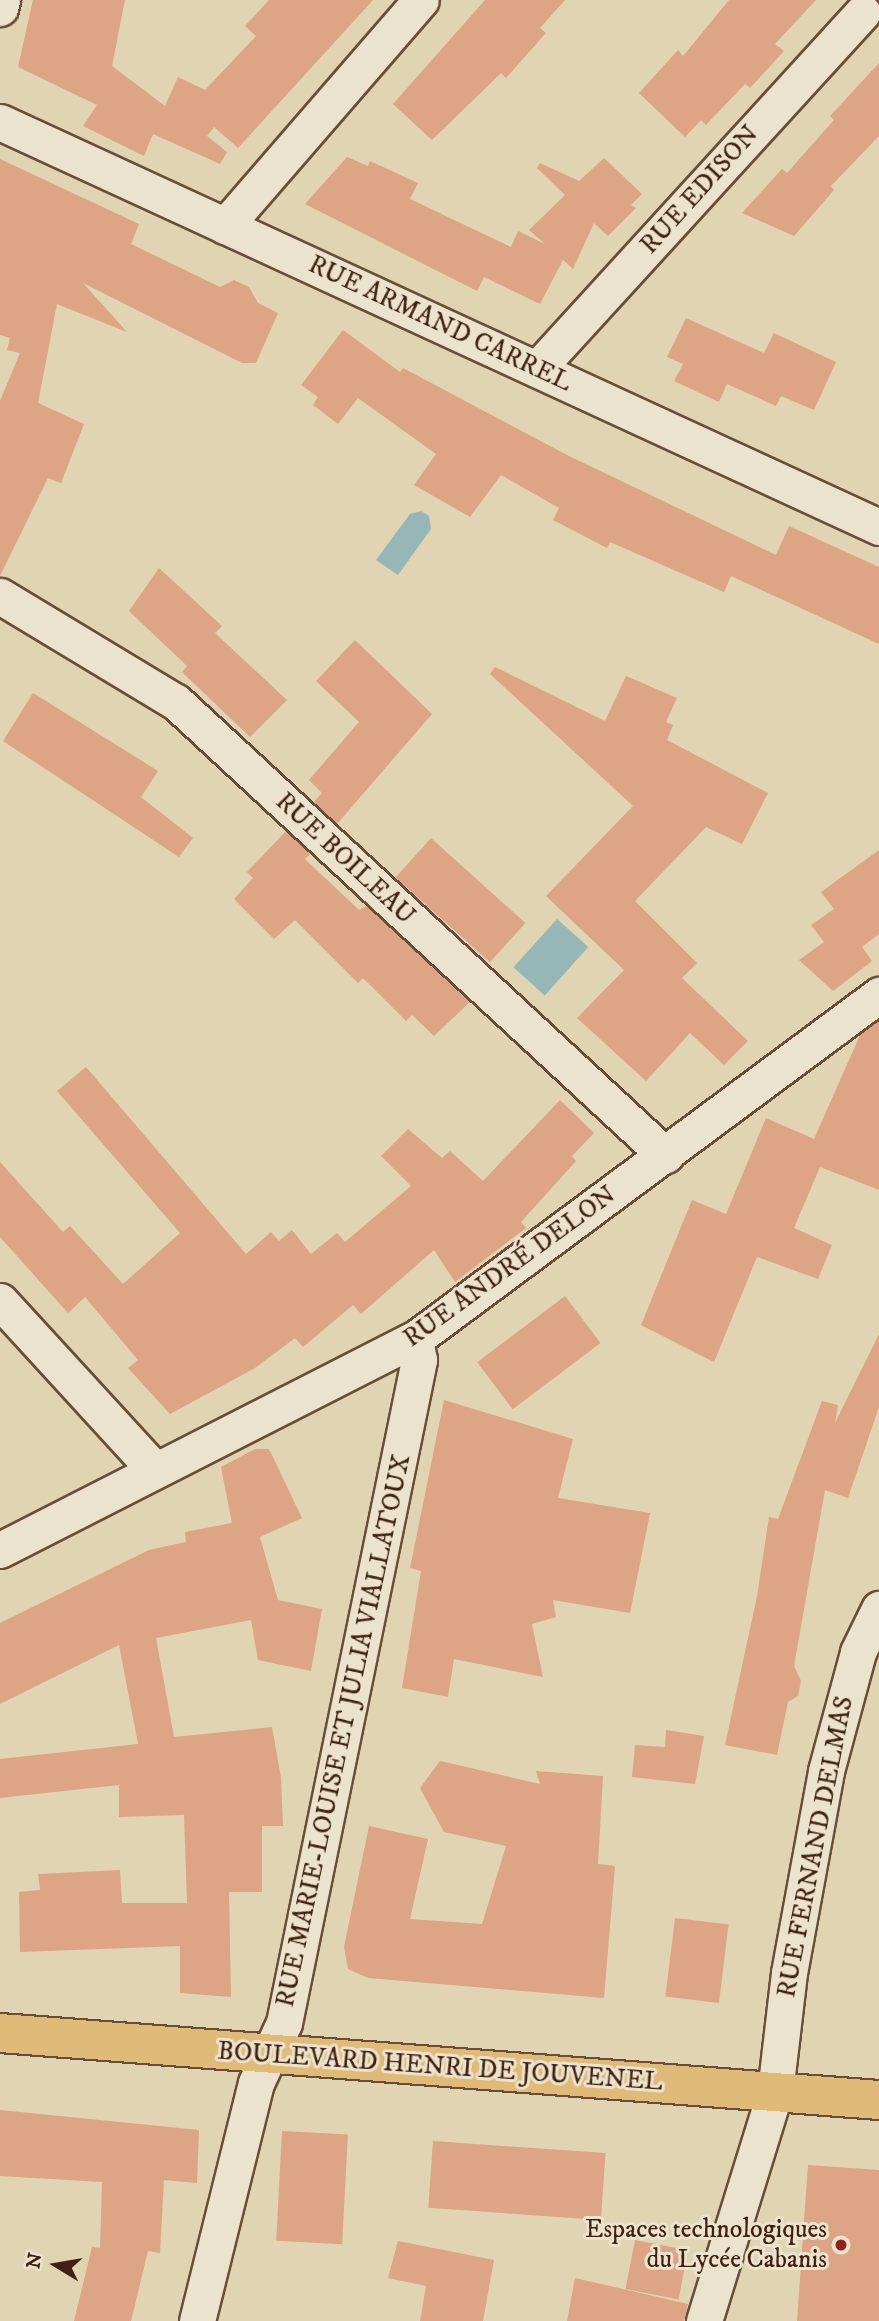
<!DOCTYPE html>
<meta charset="utf-8">
<style>
body{margin:0}
#map{position:relative;width:879px;height:2321px;overflow:hidden;background:#e0d4b2;font-family:"IM FELL DW Pica",serif}
div>[style]{position:absolute}
.water>*{inset:0;background:#97b6b6;transform-origin:0 0}
.building>*{inset:0;background:#dda485;transform-origin:0 0}
.roads{filter:drop-shadow(2px 0 #6a4d38) drop-shadow(-2px 0 #6a4d38) drop-shadow(0 2px #6a4d38) drop-shadow(0 -2px #6a4d38)}
.minor>*{height:35px;margin:-17.5px;padding:0 17.5px;transform-origin:17.5px;border-radius:17.5px;background:#ebe3cd}
.primary>*{height:38px;margin:-19px;padding:0 19px;transform-origin:19px;border-radius:19px;background:#e0ba79}
.dots>*{width:19px;height:19px;translate:-50% -50%;box-sizing:border-box;border:4px solid #ebe3cd;border-radius:50%}
span{translate:-50% -50%;white-space:nowrap;text-align:center;line-height:1.15;-webkit-text-stroke:6px #ebe3cd;paint-order:stroke}
.street-label{font-size:26px;color:#422010}
.poi-label{font-size:26px;color:#422010}
.right{translate:-100% -50%;text-align:right}
.north{position:absolute;left:21px;top:2230px;width:70px;height:70px;-webkit-text-stroke:5px #ebe3cd;paint-order:stroke;rotate:281deg;font-size:19px;font-weight:700;line-height:28px;text-align:center;color:#422010}
.north::after{content:'';display:block;margin:auto;width:24px;height:32px;background:#422010;clip-path:polygon(50% 0,100% 100%,50% 72%,0 100%)}
</style>
<div id="map">
<div class="water">
<i style="clip-path:polygon(421px 511px,429px 516px,431px 529px,398px 575px,376px 560px,410px 514px)"></i>
<i style="left:557px;top:919px;width:42px;height:65px;rotate:42deg"></i>
</div>
<div class="building">
<i style="clip-path:polygon(33px 0,125px 0,112px 66px,165px 106px,178px 77px,205px 90px,256px 36px,245px 26px,269px 0,373px 0,238px 148px,214px 127px,207px 136px,227px 152px,220px 164px,153px 134px,144px 156px,83px 126px,97px 105px,18px 67px)"></i>
<i style="clip-path:polygon(485px 0,565px 0,540px 28px,546px 33px,506px 78px,501px 73px,432px 140px,393px 104px)"></i>
<i style="clip-path:polygon(729px 0,816px 0,775px 44px,784px 51px,750px 88px,745px 84px,706px 125px,701px 120px,685px 137px,639px 93px,678px 50px,683px 56px)"></i>
<i style="clip-path:polygon(879px 63px,879px 136px,831px 186px,834px 190px,794px 236px,742px 213px,782px 169px,787px 173px,834px 120px,830px 116px)"></i>
<i style="clip-path:polygon(347px 157px,368px 166px,370px 161px,418px 183px,410px 199px,511px 247px,518px 231px,545px 244px,529px 230px,565px 195px,537px 168px,540px 163px,579px 181px,604px 158px,642px 194px,631px 205px,636px 208px,608px 236px,594px 223px,573px 269px,563px 260px,540px 304px,484px 277px,477px 291px,305px 204px)"></i>
<i style="clip-path:polygon(0 159px,139px 224px,131px 244px,220px 287px,234px 280px,249px 287px,258px 303px,278px 313px,256px 363px,242px 363px,83px 283px,127px 332px,57px 304px,38px 403px,84px 424px,61px 483px,48px 478px,0 576px,0 401px,20px 353px,7px 350px,10px 338px,0 335px)"></i>
<i style="clip-path:polygon(686px 318px,764px 353px,774px 333px,836px 362px,814px 410px,781px 396px,776px 406px,727px 384px,719px 402px,674px 381px,683px 364px,667px 357px)"></i>
<i style="clip-path:polygon(343px 330px,400px 372px,403px 368px,569px 456px,776px 555px,789px 526px,879px 567px,879px 644px,731px 576px,724px 592px,610px 542px,607px 548px,553px 520px,559px 508px,501px 475px,470px 517px,414px 485px,436px 454px,358px 398px,338px 424px,313px 405px,318px 397px,301px 385px)"></i>
<i style="clip-path:polygon(159px 568px,222px 626px,215px 633px,287px 700px,250px 737px,182px 672px,187px 666px,129px 611px)"></i>
<i style="clip-path:polygon(355px 640px,432px 714px,337px 824px,314px 802px,322px 793px,309px 780px,359px 722px,316px 681px)"></i>
<i style="clip-path:polygon(495px 667px,605px 721px,626px 676px,677px 698px,666px 722px,673px 725px,667px 740px,768px 793px,742px 844px,706px 827px,635px 901px,697px 963px,682px 978px,748px 1041px,724px 1065px,690px 1033px,646px 1081px,577px 1018px,624px 970px,546px 896px,633px 806px,490px 674px)"></i>
<i style="clip-path:polygon(33px 693px,158px 771px,141px 797px,193px 838px,179px 857px,3px 741px)"></i>
<i style="clip-path:polygon(286px 831px,310px 854px,305px 859px,359px 910px,367px 906px,470px 1002px,434px 1036px,412px 1015px,406px 1021px,363px 978px,358px 983px,295px 920px,274px 939px,234px 899px,253px 878px,247px 872px)"></i>
<i style="left:431px;top:838px;width:127px;height:53px;rotate:42deg"></i>
<i style="clip-path:polygon(879px 850px,879px 934px,862px 947px,872px 961px,833px 991px,799px 960px,824px 942px,811px 925px,834px 909px,821px 892px)"></i>
<i style="clip-path:polygon(879px 1020px,879px 1190px,820px 1167px,794px 1228px,832px 1245px,818px 1279px,757px 1257px,714px 1362px,641px 1325px,692px 1200px,726px 1214px,766px 1118px,814px 1139px,861px 1033px)"></i>
<i style="clip-path:polygon(86px 1067px,246px 1254px,271px 1232px,279px 1241px,292px 1230px,311px 1254px,337px 1233px,345px 1242px,411px 1186px,381px 1156px,408px 1129px,442px 1158px,450px 1151px,483px 1181px,560px 1100px,594px 1133px,572px 1156px,576px 1161px,521px 1222px,526px 1228px,455px 1282px,434px 1250px,361px 1314px,353px 1305px,303px 1347px,295px 1338px,255px 1368px,170px 1414px,128px 1368px,138px 1360px,85px 1297px,68px 1313px,0 1237px,0 1162px,63px 1232px,70px 1226px,123px 1284px,180px 1233px,57px 1091px)"></i>
<i style="left:565px;top:1296px;width:59px;height:110px;rotate:53deg"></i>
<i style="clip-path:polygon(879px 1334px,879px 1407px,848px 1498px,825px 1490px,794px 1666px,801px 1681px,798px 1696px,788px 1702px,777px 1755px,725px 1745px,757px 1596px,769px 1517px,778px 1519px,822px 1401px,838px 1405px,835px 1423px)"></i>
<i style="clip-path:polygon(444px 1400px,573px 1439px,558px 1498px,650px 1513px,630px 1613px,553px 1600px,556px 1617px,532px 1624px,543px 1677px,454px 1659px,448px 1697px,402px 1688px,421px 1571px,410px 1568px)"></i>
<i style="clip-path:polygon(255px 1449px,269px 1449px,302px 1518px,260px 1537px,278px 1600px,322px 1609px,311px 1671px,258px 1660px,251px 1620px,156px 1638px,174px 1737px,272px 1727px,281px 1778px,283px 1826px,262px 1826px,262px 1892px,229px 1892px,231px 1997px,180px 1993px,180px 1946px,20px 1952px,19px 1892px,40px 1890px,38px 1874px,120px 1870px,122px 1903px,187px 1903px,184px 1815px,119px 1817px,119px 1785px,0 1798px,0 1759px,138px 1744px,119px 1645px,0 1704px,0 1623px,149px 1550px,186px 1542px,185px 1532px,232px 1523px,221px 1467px)"></i>
<i style="clip-path:polygon(666px 1730px,704px 1736px,695px 1784px,632px 1777px,635px 1745px,665px 1747px)"></i>
<i style="clip-path:polygon(440px 1761px,540px 1784px,536px 1771px,603px 1776px,598px 1864px,615px 1866px,604px 1998px,368px 1978px,348px 1969px,344px 1947px,369px 1826px,428px 1839px,410px 1919px,482px 1924px,506px 1846px,444px 1832px,420px 1788px)"></i>
<i style="left:675px;top:1918px;width:54px;height:79px;rotate:7deg"></i>
<i style="clip-path:polygon(0 2110px,199px 2130px,197px 2183px,164px 2180px,160px 2253px,148px 2251px,131px 2321px,74px 2321px,92px 2247px,100px 2248px,102px 2182px,0 2176px)"></i>
<i style="left:282px;top:2131px;width:66px;height:110px;rotate:3deg"></i>
<i style="left:433px;top:2141px;width:173px;height:67px;rotate:4deg"></i>
<i style="clip-path:polygon(808px 2165px,879px 2170px,879px 2321px,797px 2321px)"></i>
<i style="left:635px;top:2240px;width:54px;height:50px;rotate:11deg"></i>
<i style="clip-path:polygon(398px 2241px,494px 2260px,483px 2321px,420px 2321px,426px 2286px,388px 2278px)"></i>
<i style="clip-path:polygon(575px 2278px,688px 2304px,684px 2321px,567px 2321px)"></i>
</div>
<div class="roads">
<div class="minor">
<i style="left:0;top:8px;width:8px;rotate:-76deg"></i>
<i style="left:0;top:122px;width:968px;rotate:24.74deg"></i>
<i style="left:225px;top:226px;width:299px;rotate:-49.1deg"></i>
<i style="left:537px;top:369px;width:483px;rotate:-47.6deg"></i>
<i style="left:0;top:596px;width:205px;rotate:31.1deg"></i>
<i style="left:176px;top:702px;width:667px;rotate:42.81deg"></i>
<i style="left:0;top:1301px;width:228px;rotate:47.5deg"></i>
<i style="left:0;top:1550px;width:466px;rotate:-27deg"></i>
<i style="left:415px;top:1339px;width:578px;rotate:-36.55deg"></i>
<i style="left:197px;top:2321px;width:245px;rotate:-76.1deg"></i>
<i style="left:256px;top:2083px;width:66px;rotate:-65deg"></i>
<i style="left:284px;top:2023px;width:677px;rotate:-78.49deg"></i>
<i style="left:419px;top:1360px;width:21px;rotate:-101deg"></i>
<i style="left:704px;top:2321px;width:240px;rotate:-72.8deg"></i>
<i style="left:775px;top:2092px;width:120px;rotate:-83.3deg"></i>
<i style="left:789px;top:1973px;width:205px;rotate:-79.6deg"></i>
<i style="left:826px;top:1771px;width:123px;rotate:-74.9deg"></i>
<i style="left:858px;top:1652px;width:48px;rotate:-64deg"></i>
</div>
<div class="primary">
<i style="left:0;top:2033px;width:882px;rotate:4.36deg"></i>
</div>
</div>
<div class="dots">
<i style="left:841px;top:2245px;background:#8f2418"></i>
</div>
<div class="street-label">
<span style="left:700px;top:190px;rotate:-48deg">RUE EDISON</span>
<span style="left:440px;top:324px;rotate:25deg">RUE ARMAND CARREL</span>
<span style="left:345px;top:859px;rotate:43deg">RUE BOILEAU</span>
<span style="left:510px;top:1267px;rotate:-36deg">RUE ANDRÉ DELON</span>
<span style="left:344px;top:1731px;rotate:-78deg">RUE MARIE-LOUISE ET JULIA VIALLATOUX</span>
<span style="left:816px;top:1847px;rotate:-79deg">RUE FERNAND DELMAS</span>
<span style="left:440px;top:2067px;rotate:4deg">BOULEVARD HENRI DE JOUVENEL</span>
</div>
<div class="poi-label">
<span class="right" style="left:827px;top:2245px">Espaces technologiques<br>du Lycée Cabanis</span>
</div>
<div class="north">N</div>
</div>
